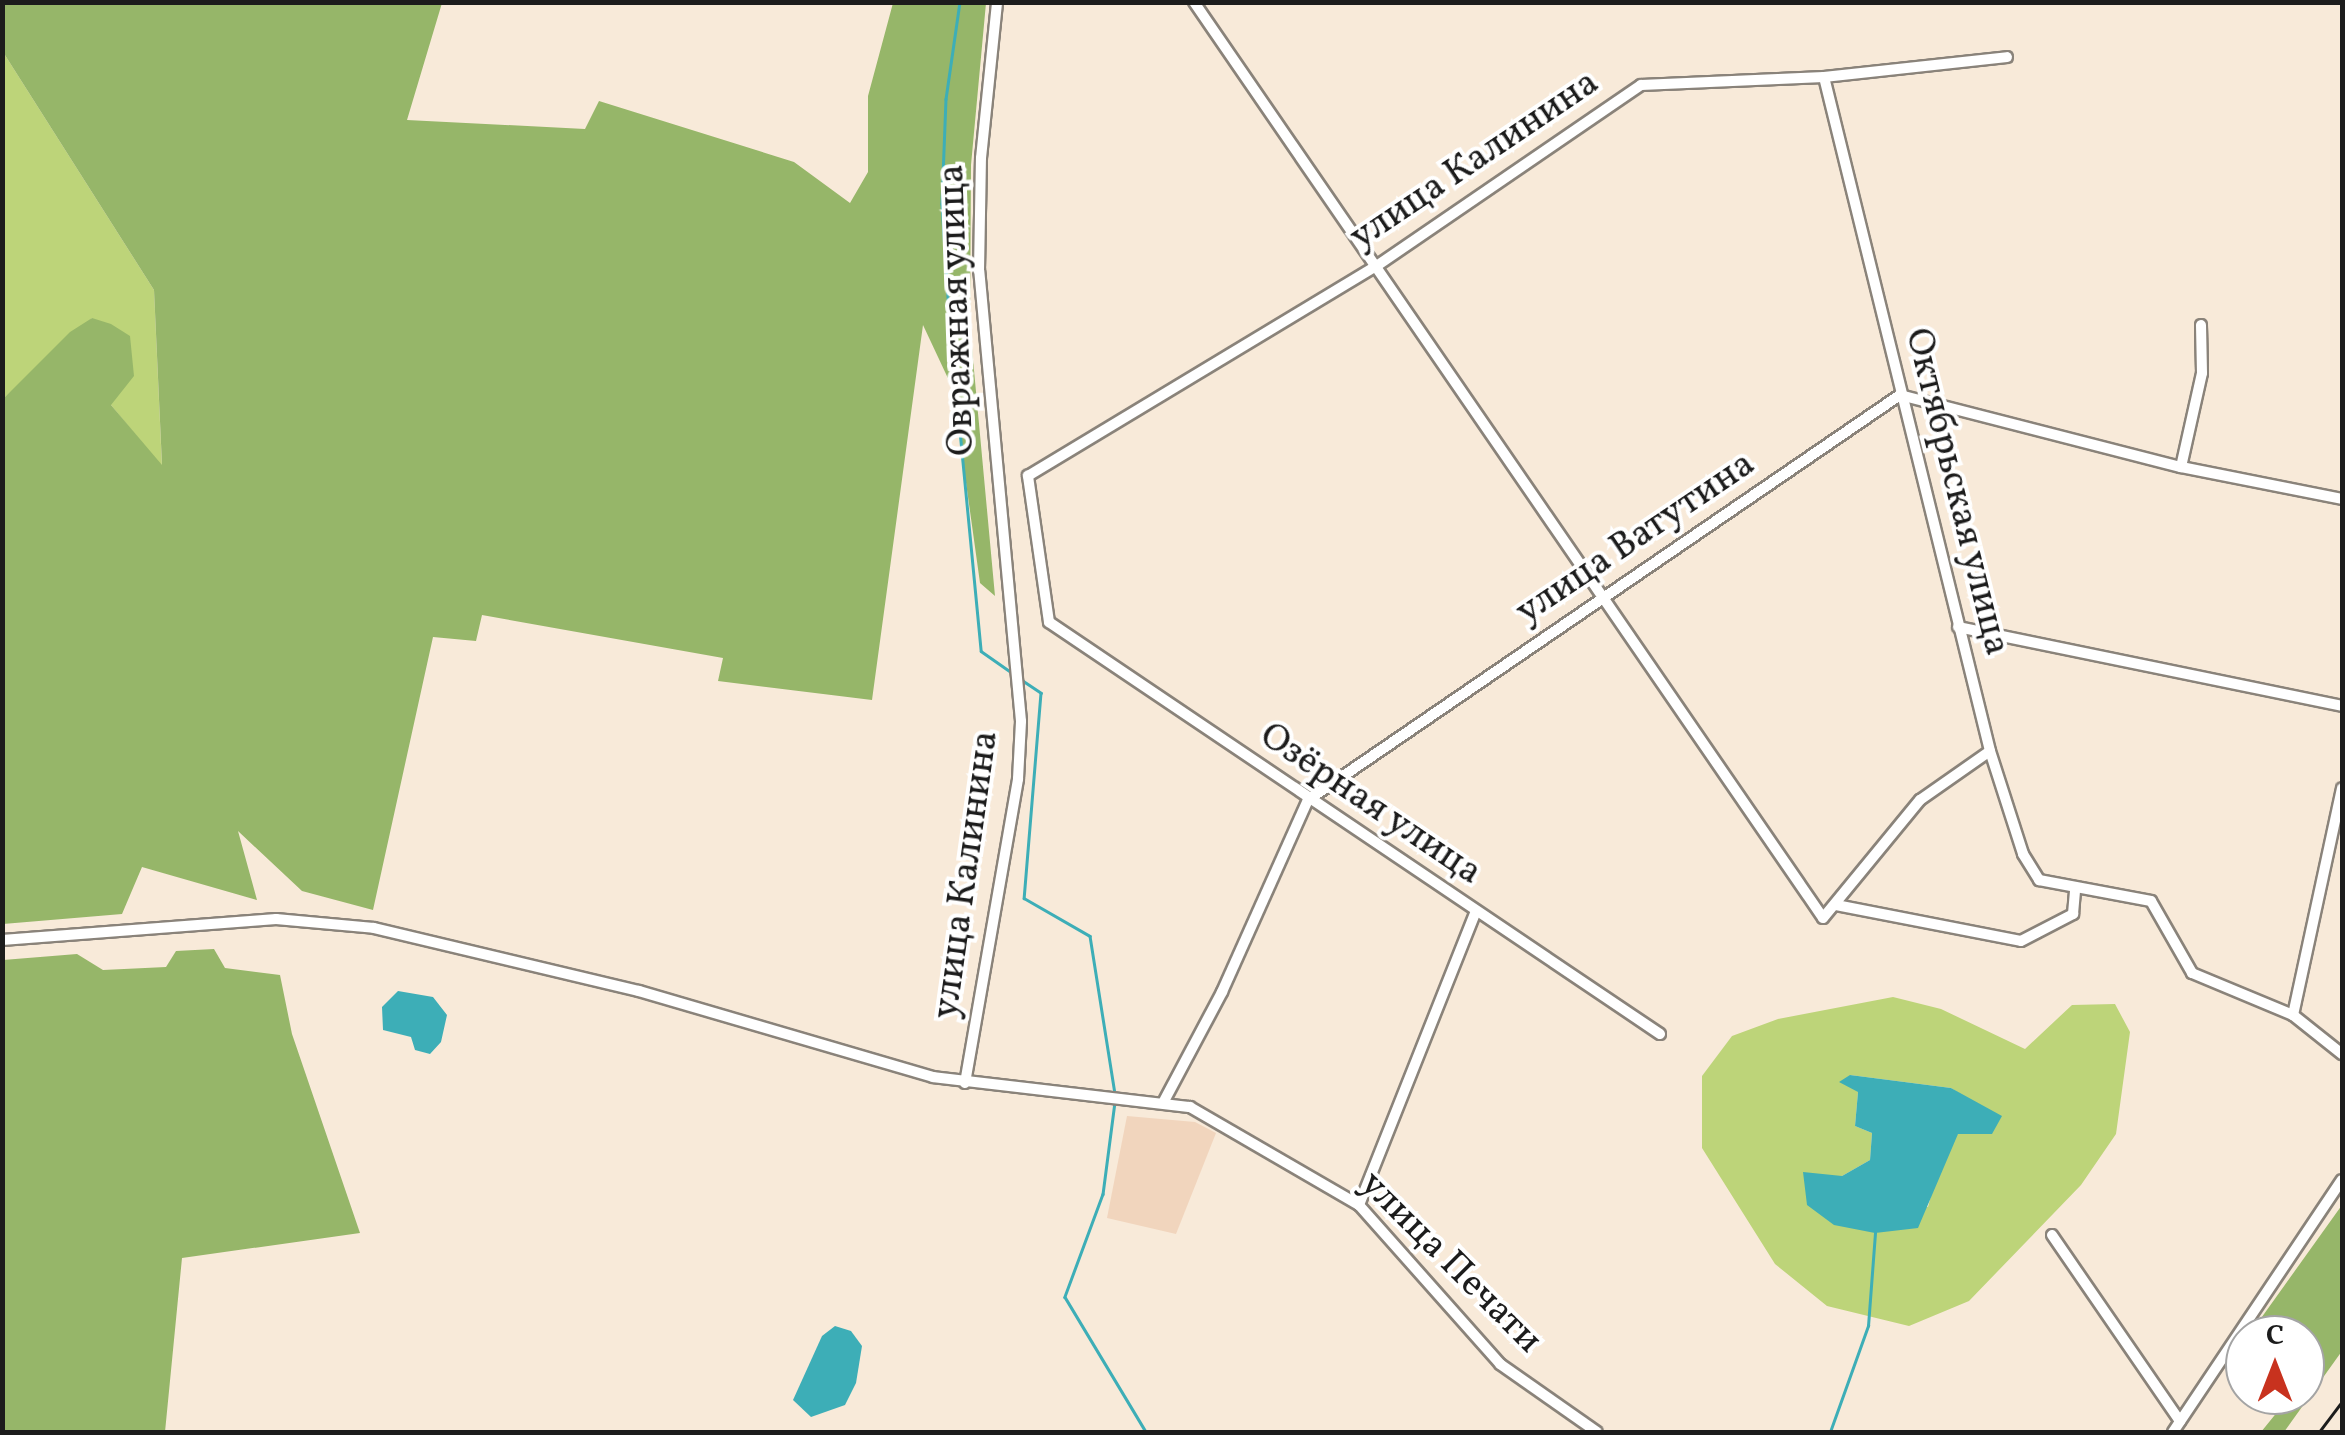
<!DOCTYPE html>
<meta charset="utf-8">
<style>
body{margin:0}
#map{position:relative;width:2345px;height:1435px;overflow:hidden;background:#f8ead9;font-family:Vollkorn,serif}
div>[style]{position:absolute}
.built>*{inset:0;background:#f1d5bd}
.green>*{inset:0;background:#bdd479}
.forest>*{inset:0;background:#96b669}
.water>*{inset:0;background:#3daeb7}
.stream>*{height:2.5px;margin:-1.25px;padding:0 1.25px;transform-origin:1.25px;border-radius:1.25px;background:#3daeb7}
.roads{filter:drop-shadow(2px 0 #8a837a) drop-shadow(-2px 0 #8a837a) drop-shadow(0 2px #8a837a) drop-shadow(0 -2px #8a837a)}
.minor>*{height:10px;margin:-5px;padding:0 5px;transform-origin:5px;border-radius:5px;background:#fff}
.rail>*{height:2.5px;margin:-1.25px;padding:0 1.25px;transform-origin:1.25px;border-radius:1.25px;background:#1c1c1c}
span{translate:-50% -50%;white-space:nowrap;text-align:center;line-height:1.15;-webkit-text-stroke:8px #fff;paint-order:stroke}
.street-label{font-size:38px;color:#1c1c1c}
.frame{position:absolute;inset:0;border:5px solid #1c1c1c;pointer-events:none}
.north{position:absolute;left:2225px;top:1315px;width:100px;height:100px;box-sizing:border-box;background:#fff;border:2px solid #a4a4a4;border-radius:50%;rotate:0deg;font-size:28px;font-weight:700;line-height:40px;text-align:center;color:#1c1c1c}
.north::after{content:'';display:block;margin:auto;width:35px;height:45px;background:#c8321e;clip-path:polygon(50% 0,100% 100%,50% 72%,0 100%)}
</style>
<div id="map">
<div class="built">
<i style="clip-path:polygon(1127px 1116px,1195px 1122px,1216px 1133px,1176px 1234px,1107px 1218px)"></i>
</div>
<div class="green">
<i style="clip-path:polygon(3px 52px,154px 290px,162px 467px,111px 405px,92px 318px,3px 399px)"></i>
<i style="clip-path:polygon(evenodd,1893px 997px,1941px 1009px,2025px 1049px,2072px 1005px,2115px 1004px,2130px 1032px,2116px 1134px,2081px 1185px,1969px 1301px,1909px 1326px,1827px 1306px,1775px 1264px,1702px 1148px,1702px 1076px,1732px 1036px,1778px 1019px,1893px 997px,1850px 1075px,1951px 1088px,1972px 1102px,1992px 1134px,1958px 1133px,1938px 1169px,1928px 1207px,1842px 1176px,1870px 1160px,1872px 1133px,1855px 1126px,1858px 1092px,1850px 1075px)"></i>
</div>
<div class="forest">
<i style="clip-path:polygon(3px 2px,442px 3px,407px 120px,585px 129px,599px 101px,794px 162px,850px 203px,868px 172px,868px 96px,893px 3px,986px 3px,971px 165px,970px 327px,995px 596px,980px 583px,953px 389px,923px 325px,872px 700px,718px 681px,723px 658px,482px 615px,476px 641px,433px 637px,373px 910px,302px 891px,238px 831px,257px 900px,142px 867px,122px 914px,3px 924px,3px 399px,70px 332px,92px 318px,111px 324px,130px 336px,134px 376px,111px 405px,162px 465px,154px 290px,3px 52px)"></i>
<i style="clip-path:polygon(214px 949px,225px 968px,280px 975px,292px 1034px,360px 1233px,182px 1258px,165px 1432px,3px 1432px,3px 960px,77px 954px,103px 970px,166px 967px,176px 951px)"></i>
<i style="clip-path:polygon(2342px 1205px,2342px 1351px,2284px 1432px,2261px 1432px,2291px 1395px,2305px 1395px,2305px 1335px,2249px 1335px)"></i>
</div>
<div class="water">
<i style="clip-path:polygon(398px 991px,433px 997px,447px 1015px,441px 1042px,430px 1054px,415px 1050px,411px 1037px,383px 1030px,382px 1007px)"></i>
<i style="clip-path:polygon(1850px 1075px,1951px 1088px,2002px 1116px,1992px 1134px,1958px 1134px,1918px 1228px,1875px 1233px,1834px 1225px,1807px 1205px,1803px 1172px,1842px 1176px,1870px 1160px,1872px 1133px,1855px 1126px,1858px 1092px,1839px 1082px)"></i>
<i style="clip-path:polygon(835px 1326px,851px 1331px,862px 1346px,856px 1383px,845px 1405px,811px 1417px,793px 1400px,822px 1336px)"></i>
</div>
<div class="stream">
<i style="left:960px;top:2px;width:98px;rotate:98.2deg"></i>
<i style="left:946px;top:99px;width:105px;rotate:92.2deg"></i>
<i style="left:942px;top:204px;width:123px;rotate:86.3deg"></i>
<i style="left:950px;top:327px;width:325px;rotate:84.5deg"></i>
<i style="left:981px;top:651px;width:37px;rotate:35deg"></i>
<i style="left:1022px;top:680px;width:23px;rotate:34deg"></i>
<i style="left:1041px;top:693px;width:206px;rotate:94.7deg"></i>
<i style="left:1024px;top:898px;width:76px;rotate:29.9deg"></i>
<i style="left:1090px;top:936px;width:160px;rotate:81deg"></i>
<i style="left:1115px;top:1102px;width:93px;rotate:97.4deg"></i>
<i style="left:1103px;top:1194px;width:110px;rotate:110.3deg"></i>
<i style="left:1065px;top:1297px;width:157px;rotate:59deg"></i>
<i style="left:1830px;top:1432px;width:113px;rotate:-70.3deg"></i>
<i style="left:1868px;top:1326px;width:93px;rotate:-85.7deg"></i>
</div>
<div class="roads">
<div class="minor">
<i style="left:1194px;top:2px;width:1111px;rotate:55.52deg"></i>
<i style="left:1823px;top:918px;width:153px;rotate:-50.6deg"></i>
<i style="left:1920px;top:800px;width:85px;rotate:-35deg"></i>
<i style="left:1824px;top:77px;width:694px;rotate:76.16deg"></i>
<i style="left:1990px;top:751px;width:108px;rotate:72.2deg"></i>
<i style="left:2023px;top:854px;width:31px;rotate:58deg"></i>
<i style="left:2039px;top:880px;width:114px;rotate:10.6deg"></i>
<i style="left:2151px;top:901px;width:83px;rotate:60.3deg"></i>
<i style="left:2192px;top:973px;width:109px;rotate:22.6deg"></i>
<i style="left:2293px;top:1015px;width:63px;rotate:38.5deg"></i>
<i style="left:2181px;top:467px;width:96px;rotate:-77.4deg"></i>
<i style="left:2202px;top:373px;width:48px;rotate:-91.2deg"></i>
<i style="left:1958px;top:627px;width:392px;rotate:11.6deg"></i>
<i style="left:1836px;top:905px;width:188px;rotate:11deg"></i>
<i style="left:2021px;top:941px;width:59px;rotate:-27.4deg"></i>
<i style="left:2073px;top:914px;width:25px;rotate:-85deg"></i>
<i style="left:2px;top:940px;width:275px;rotate:-4.4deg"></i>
<i style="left:276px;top:919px;width:98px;rotate:5.2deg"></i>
<i style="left:374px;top:928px;width:272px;rotate:13.4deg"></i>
<i style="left:639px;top:991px;width:306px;rotate:16.3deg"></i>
<i style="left:933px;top:1077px;width:259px;rotate:6.7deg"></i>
<i style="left:1190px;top:1107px;width:195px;rotate:30.1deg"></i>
<i style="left:1359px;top:1205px;width:213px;rotate:48.4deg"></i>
<i style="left:1500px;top:1364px;width:118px;rotate:35deg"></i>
<i style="left:2293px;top:1015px;width:232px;rotate:-77.8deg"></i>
<i style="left:1660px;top:1034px;width:737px;rotate:-146.01deg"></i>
<i style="left:1049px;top:622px;width:148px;rotate:-98.2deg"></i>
<i style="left:1028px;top:476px;width:405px;rotate:-31.1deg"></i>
<i style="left:1375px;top:267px;width:322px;rotate:-34.4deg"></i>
<i style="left:1641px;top:85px;width:183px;rotate:-2.5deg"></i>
<i style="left:1824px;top:77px;width:184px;rotate:-6.2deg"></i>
<i style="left:965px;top:1083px;width:309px;rotate:-80.1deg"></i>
<i style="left:1018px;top:779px;width:58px;rotate:-87deg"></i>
<i style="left:1021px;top:721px;width:452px;rotate:-95.3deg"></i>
<i style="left:979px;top:271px;width:113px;rotate:-89deg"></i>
<i style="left:981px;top:158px;width:157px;rotate:-84.1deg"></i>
<i style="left:1163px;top:1103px;width:126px;rotate:-62deg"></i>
<i style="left:1222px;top:992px;width:210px;rotate:-65.9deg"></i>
<i style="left:1308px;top:800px;width:717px;rotate:-34.38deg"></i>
<i style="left:1900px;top:395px;width:290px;rotate:14.4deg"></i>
<i style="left:2181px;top:467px;width:164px;rotate:11.2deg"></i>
<i style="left:1359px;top:1205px;width:313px;rotate:-68.3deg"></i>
<i style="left:2052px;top:1235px;width:226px;rotate:55.5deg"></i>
<i style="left:2173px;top:1432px;width:303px;rotate:-56.2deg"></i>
</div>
</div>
<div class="rail">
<i style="left:2319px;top:1432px;width:38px;rotate:-53deg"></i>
</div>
<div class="street-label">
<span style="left:1475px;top:161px;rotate:-34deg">улица Калинина</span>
<span style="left:958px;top:310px;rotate:-92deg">Овражная улица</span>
<span style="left:1956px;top:492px;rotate:76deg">Октябрьская улица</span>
<span style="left:1636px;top:539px;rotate:-34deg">улица Ватутина</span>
<span style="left:1370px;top:805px;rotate:34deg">Озёрная улица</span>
<span style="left:967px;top:875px;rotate:-82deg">улица Калинина</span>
<span style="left:1450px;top:1263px;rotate:45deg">улица Печати</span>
</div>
<div class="frame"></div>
<div class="north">С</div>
</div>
